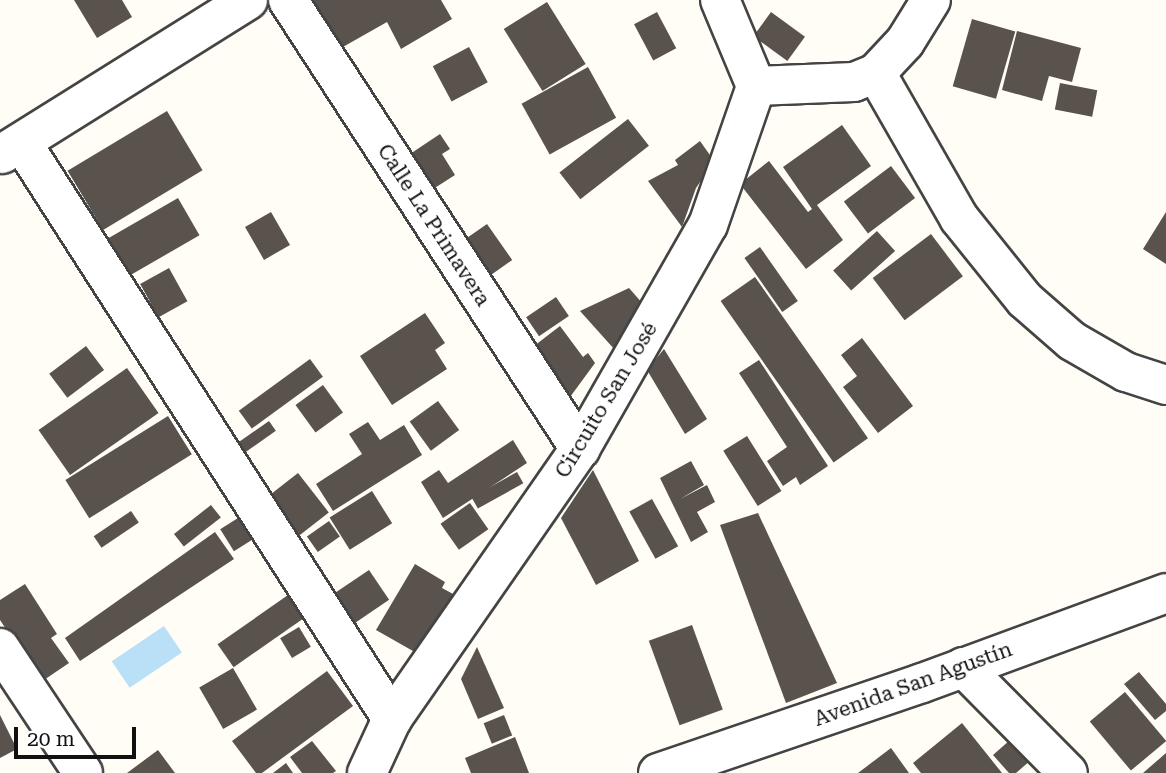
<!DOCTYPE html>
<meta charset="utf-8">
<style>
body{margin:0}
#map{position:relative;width:1166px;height:773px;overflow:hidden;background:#fffdf5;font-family:"Roboto Serif",serif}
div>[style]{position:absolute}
.water>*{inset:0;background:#b9e0f7;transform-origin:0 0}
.building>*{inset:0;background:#5a524d;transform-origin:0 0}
.roads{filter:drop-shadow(2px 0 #444) drop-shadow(-2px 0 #444) drop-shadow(0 2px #444) drop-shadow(0 -2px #444)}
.minor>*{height:38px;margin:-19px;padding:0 19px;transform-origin:19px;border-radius:19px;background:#fff}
span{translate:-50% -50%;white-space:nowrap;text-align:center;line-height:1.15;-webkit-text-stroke:7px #fff;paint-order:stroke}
.street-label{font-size:21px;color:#111}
.scale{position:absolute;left:14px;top:727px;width:122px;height:32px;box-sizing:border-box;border:4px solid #111;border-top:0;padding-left:9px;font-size:21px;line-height:24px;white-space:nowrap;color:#111;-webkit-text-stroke:5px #fff;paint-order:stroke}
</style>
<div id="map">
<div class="water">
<i style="left:164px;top:626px;width:32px;height:63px;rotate:56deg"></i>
</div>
<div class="building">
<i style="clip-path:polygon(74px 0,122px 0,132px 17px,97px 38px)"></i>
<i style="clip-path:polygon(313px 0,441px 0,452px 19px,401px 49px,387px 22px,327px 56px,300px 7px)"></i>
<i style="left:547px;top:2px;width:73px;height:51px;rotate:58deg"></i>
<i style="left:657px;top:12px;width:41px;height:26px;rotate:62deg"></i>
<i style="left:771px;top:12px;width:42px;height:30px;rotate:36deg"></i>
<i style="left:972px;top:19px;width:45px;height:70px;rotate:16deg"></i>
<i style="clip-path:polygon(1017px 31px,1081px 48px,1072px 82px,1049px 76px,1042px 101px,1002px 90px)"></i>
<i style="left:469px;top:47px;width:40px;height:41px;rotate:62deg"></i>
<i style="left:588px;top:67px;width:58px;height:76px;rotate:61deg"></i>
<i style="left:1060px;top:83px;width:38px;height:27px;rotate:11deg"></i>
<i style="left:167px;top:111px;width:69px;height:116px;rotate:59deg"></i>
<i style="left:628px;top:119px;width:34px;height:87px;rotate:52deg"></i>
<i style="clip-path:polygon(842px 125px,871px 166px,817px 205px,843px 240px,806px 269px,740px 184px,769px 161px,808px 212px,812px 209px,783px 167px)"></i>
<i style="clip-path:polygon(440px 134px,450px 149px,442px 154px,455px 175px,430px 191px,407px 156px)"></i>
<i style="clip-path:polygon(700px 141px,712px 158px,709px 161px,711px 166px,696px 188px,682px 227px,648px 181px,678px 165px,675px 160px)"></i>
<i style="left:891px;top:166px;width:40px;height:59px;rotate:53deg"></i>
<i style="left:178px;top:198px;width:43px;height:81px;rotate:60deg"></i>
<i style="left:271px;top:212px;width:38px;height:30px;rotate:60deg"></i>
<i style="clip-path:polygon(1166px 212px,1166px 264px,1143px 249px)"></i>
<i style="left:487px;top:224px;width:44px;height:39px;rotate:55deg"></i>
<i style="left:877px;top:231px;width:27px;height:59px;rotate:48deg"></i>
<i style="left:931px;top:234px;width:53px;height:73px;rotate:53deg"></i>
<i style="left:760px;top:247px;width:66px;height:19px;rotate:55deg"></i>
<i style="left:169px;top:268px;width:38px;height:33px;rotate:61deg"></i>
<i style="left:755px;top:277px;width:197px;height:42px;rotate:55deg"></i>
<i style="clip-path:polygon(629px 288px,643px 304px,615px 350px,580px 311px)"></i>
<i style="left:556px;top:297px;width:23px;height:36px;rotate:56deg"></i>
<i style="clip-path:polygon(425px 313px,445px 343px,435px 350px,447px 369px,392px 405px,360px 356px)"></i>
<i style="clip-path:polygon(560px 326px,583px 357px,588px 353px,595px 363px,562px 408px,521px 356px)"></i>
<i style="clip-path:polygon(862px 338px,913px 406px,878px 433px,843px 387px,857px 376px,841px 355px)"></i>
<i style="left:86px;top:346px;width:30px;height:46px;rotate:53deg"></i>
<i style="clip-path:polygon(664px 349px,707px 419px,685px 434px,647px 370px)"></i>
<i style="left:310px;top:359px;width:22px;height:88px;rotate:54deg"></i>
<i style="clip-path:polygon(759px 360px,828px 466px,800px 485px,796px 477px,783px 486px,767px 461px,787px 447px,739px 373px)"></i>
<i style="left:127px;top:368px;width:55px;height:108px;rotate:55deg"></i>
<i style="left:323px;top:385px;width:34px;height:34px;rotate:54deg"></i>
<i style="left:438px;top:401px;width:36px;height:35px;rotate:54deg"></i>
<i style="left:168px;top:416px;width:45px;height:121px;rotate:58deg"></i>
<i style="left:269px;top:421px;width:12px;height:39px;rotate:55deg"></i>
<i style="clip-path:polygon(368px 422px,380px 440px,404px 425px,422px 455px,333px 511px,316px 484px,362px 454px,349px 434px)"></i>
<i style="left:747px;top:436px;width:65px;height:28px;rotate:58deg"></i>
<i style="clip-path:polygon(513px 440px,527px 463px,443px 518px,421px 482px,439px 470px,448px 483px)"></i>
<i style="clip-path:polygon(691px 461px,704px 485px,680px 499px,707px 485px,715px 502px,697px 512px,708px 532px,691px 542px,660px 478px)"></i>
<i style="clip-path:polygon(593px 470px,639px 561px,596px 585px,561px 518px)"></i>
<i style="left:517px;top:472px;width:13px;height:52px;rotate:61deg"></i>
<i style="left:298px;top:473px;width:50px;height:37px;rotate:52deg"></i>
<i style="left:372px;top:491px;width:38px;height:50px;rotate:58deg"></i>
<i style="left:652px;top:499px;width:54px;height:26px;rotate:61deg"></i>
<i style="left:470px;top:503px;width:32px;height:36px;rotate:55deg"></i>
<i style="left:211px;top:505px;width:16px;height:47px;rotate:52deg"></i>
<i style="left:131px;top:511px;width:14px;height:45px;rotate:56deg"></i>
<i style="clip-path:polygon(758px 513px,837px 683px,786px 703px,720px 525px)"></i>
<i style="left:238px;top:518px;width:26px;height:21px;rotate:58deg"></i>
<i style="left:329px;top:521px;width:19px;height:27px;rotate:55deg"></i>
<i style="clip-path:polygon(215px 532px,234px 559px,80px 661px,65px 638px)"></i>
<i style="clip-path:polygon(415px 564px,445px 582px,442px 588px,455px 595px,420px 655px,376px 630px)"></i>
<i style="left:369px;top:570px;width:36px;height:43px;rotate:56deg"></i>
<i style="clip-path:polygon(25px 584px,57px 634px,51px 638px,69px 663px,41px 682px,0 620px,0 600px)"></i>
<i style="left:288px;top:595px;width:28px;height:86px;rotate:55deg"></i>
<i style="left:692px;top:625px;width:90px;height:46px;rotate:70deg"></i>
<i style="left:299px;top:627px;width:23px;height:22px;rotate:59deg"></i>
<i style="clip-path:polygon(477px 647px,504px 708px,478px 719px,461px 679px)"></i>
<i style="left:233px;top:668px;width:48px;height:39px;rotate:60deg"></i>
<i style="clip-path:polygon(327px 671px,353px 706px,262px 773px,256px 773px,232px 741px)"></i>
<i style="clip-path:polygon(1139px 672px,1166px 704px,1166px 711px,1155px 720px,1124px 684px)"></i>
<i style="left:1125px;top:692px;width:64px;height:46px;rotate:50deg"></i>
<i style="clip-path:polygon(0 715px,17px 749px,0 758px)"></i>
<i style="left:504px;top:715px;width:22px;height:22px;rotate:68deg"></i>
<i style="clip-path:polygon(962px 723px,1002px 773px,921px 773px,913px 763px)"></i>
<i style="clip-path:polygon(1019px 732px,1038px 754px,1016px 773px,1009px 773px,993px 755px)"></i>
<i style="clip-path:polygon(515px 737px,529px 773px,471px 773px,465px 758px)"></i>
<i style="clip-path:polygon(312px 741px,336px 771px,333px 773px,302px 773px,290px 757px)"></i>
<i style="clip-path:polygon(891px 748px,909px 773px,858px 773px)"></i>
<i style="clip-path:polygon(158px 750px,175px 773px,127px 773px)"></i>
<i style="clip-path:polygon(1166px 753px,1166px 773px,1143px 773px)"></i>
<i style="clip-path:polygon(286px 763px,293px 773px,273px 773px)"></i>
</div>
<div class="roads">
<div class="minor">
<i style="left:288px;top:0;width:536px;rotate:56.96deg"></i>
<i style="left:876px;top:73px;width:167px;rotate:60.2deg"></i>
<i style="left:959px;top:218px;width:105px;rotate:51.2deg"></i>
<i style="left:1025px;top:300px;width:62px;rotate:41.1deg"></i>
<i style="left:1072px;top:341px;width:62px;rotate:29.9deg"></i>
<i style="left:1126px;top:372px;width:42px;rotate:18deg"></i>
<i style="left:756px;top:86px;width:98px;rotate:-2.3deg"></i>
<i style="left:854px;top:82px;width:24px;rotate:-22deg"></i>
<i style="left:876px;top:73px;width:42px;rotate:-46.9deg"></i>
<i style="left:905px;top:42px;width:49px;rotate:-58.2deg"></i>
<i style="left:22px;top:143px;width:685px;rotate:57.28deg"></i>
<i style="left:2px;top:154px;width:290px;rotate:-32deg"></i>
<i style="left:0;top:648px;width:150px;rotate:56.4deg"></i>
<i style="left:963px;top:667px;width:149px;rotate:45.3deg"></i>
<i style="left:367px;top:773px;width:60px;rotate:-65.2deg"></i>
<i style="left:392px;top:719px;width:329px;rotate:-55.2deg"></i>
<i style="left:580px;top:449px;width:258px;rotate:-60.3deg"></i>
<i style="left:708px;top:225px;width:147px;rotate:-70.9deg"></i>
<i style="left:756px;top:86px;width:93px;rotate:-112.7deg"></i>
<i style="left:658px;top:773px;width:279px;rotate:-18.8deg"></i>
<i style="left:922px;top:683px;width:260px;rotate:-20.2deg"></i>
</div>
</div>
<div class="street-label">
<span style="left:434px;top:225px;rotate:57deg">Calle La Primavera</span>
<span style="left:606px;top:400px;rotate:-59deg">Circuito San José</span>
<span style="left:913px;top:684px;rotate:-20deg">Avenida San Agustín</span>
</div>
<div class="scale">20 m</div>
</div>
